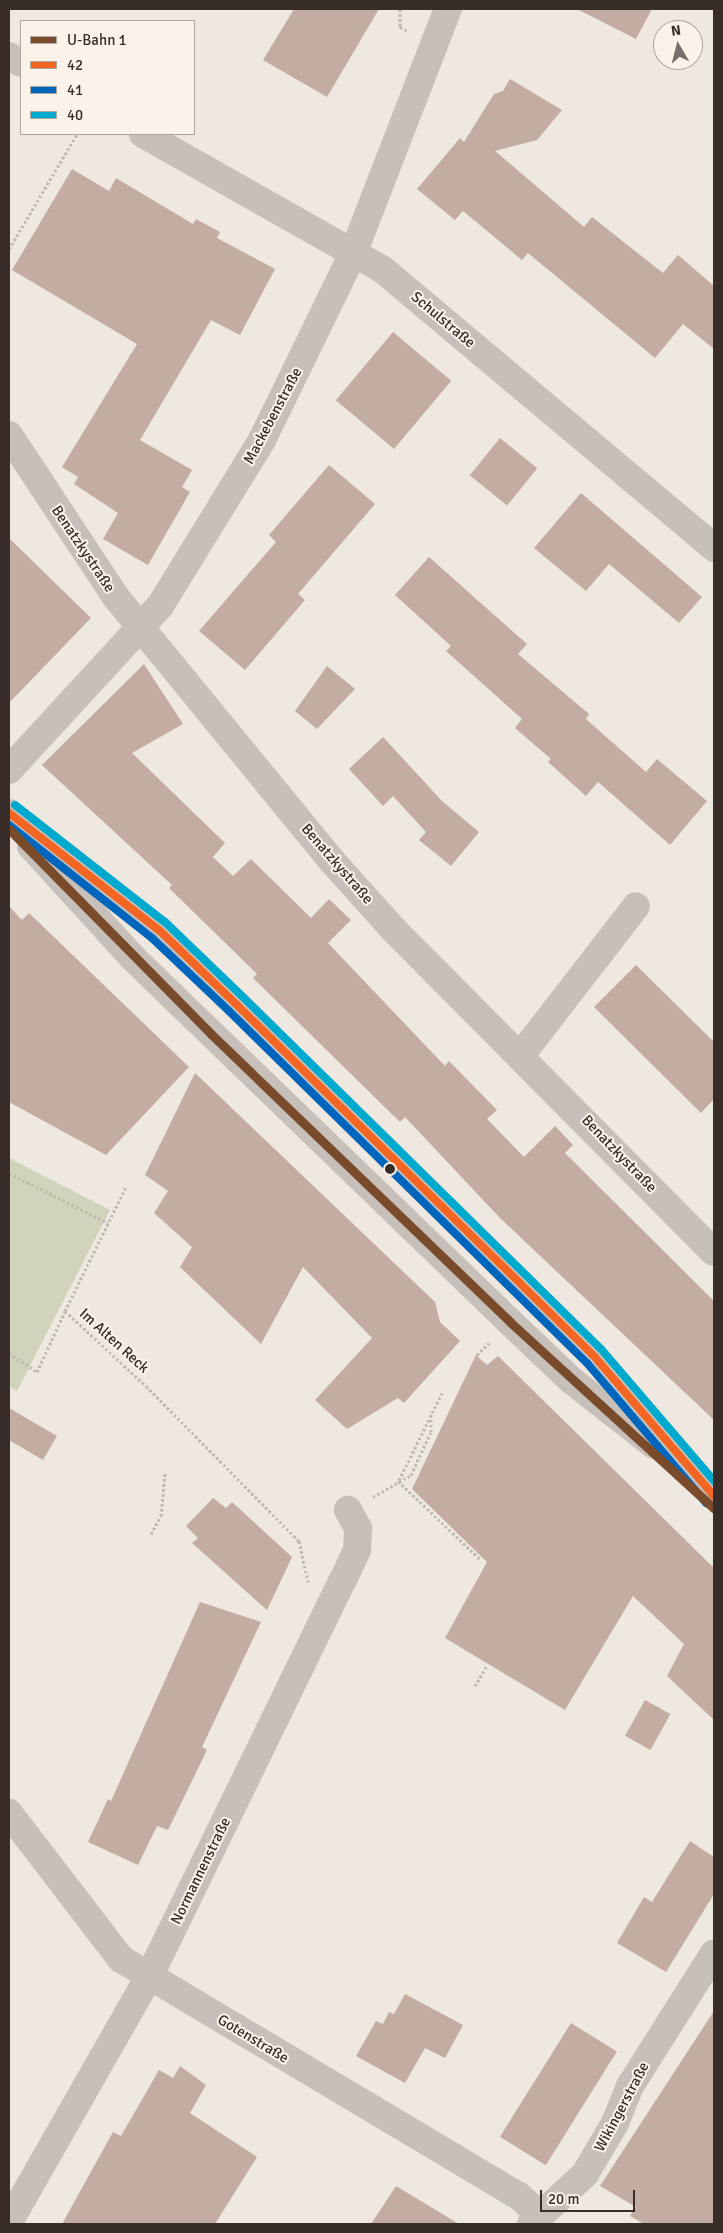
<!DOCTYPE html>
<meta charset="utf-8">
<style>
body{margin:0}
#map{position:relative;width:723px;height:2233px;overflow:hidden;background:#eee8e1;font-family:Signika,sans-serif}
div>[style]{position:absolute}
.green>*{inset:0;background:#cfd4ba}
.building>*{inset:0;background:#c3aca2;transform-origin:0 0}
.path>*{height:3px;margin-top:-1.5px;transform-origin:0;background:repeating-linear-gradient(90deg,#c0b9b2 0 2.5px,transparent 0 5px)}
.minor>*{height:28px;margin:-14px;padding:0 14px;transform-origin:14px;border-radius:14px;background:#c7c0ba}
.bus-1>*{height:8px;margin:-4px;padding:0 4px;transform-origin:4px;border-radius:4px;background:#f26522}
.bus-2>*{height:8px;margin:-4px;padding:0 4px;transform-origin:4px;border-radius:4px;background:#0065bd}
.bus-3>*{height:8px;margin:-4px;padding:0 4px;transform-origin:4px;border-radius:4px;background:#00a9ce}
.metro-1>*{height:9px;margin:-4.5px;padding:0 4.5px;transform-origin:4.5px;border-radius:4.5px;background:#7a4b2a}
.dots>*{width:14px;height:14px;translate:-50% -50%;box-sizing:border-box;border:2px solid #fbf3e9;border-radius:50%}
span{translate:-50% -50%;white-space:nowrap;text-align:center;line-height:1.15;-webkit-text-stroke:4px #fbf3e9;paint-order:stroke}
.street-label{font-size:15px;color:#382d28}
.frame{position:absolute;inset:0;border:10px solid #382d28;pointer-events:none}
.legend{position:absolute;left:20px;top:20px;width:175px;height:115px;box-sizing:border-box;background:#fbf3e9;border:1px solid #ada49c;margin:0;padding:6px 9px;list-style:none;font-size:15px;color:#382d28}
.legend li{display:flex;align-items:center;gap:10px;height:25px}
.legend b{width:25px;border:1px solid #ada49c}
.north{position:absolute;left:653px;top:20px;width:50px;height:50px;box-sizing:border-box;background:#fbf3e9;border:1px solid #ada49c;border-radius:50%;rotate:352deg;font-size:14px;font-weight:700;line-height:20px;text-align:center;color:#382d28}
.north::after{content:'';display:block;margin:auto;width:18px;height:22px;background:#786e69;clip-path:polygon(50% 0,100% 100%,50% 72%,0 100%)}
.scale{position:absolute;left:540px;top:2190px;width:95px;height:22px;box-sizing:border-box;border:2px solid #382d28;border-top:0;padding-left:6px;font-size:15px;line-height:18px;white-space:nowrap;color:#382d28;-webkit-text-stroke:4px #fbf3e9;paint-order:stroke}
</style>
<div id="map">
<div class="green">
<i style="clip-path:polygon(9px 1158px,110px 1210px,17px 1391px,9px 1386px)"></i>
</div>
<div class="building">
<i style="clip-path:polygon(294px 9px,379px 9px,327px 97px,263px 60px)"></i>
<i style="clip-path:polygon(577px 9px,652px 9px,636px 39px)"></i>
<i style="clip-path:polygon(510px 79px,562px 110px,537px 140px,495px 151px,584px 227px,592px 217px,663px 273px,678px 255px,714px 286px,714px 349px,683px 324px,655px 358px,528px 253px,522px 260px,463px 211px,455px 220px,417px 189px,460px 138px,464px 142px,494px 94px,503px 91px)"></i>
<i style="clip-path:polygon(72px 169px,109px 191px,116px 178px,193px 224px,196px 219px,220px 232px,217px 238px,275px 269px,240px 335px,211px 320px,140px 440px,192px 470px,182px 487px,190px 492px,148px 565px,103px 539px,118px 513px,74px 484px,78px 477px,62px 467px,137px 344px,12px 270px)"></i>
<i style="left:393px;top:332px;width:76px;height:89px;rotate:40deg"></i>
<i style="left:500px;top:438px;width:48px;height:48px;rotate:39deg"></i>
<i style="clip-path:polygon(329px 465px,375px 504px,298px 594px,305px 600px,245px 670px,199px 631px,276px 542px,269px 535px)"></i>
<i style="clip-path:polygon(581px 493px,702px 597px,679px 623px,609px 564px,586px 591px,534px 548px)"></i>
<i style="clip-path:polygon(9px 538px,91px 618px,9px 703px)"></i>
<i style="clip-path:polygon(429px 557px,527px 644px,518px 654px,589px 714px,586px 719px,646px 772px,657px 759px,707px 801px,670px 845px,598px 782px,586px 796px,548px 762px,551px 759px,515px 728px,522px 719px,446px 651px,451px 646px,395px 595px)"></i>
<i style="clip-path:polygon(144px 664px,183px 724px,132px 753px,225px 843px,213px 857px,233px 876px,251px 859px,311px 918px,329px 899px,351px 920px,328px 943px,445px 1066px,449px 1061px,497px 1110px,487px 1119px,524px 1157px,555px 1126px,573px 1145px,565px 1153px,714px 1301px,714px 1420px,500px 1218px,405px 1117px,400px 1122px,253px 978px,257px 974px,169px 888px,172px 885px,42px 765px)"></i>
<i style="clip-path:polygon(327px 666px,355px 689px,317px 729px,295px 711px)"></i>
<i style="clip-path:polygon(383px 737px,442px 801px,479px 832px,451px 866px,419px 840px,426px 832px,393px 796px,383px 806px,349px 769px)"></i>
<i style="clip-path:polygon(9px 906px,22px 920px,29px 913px,189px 1067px,106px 1155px,9px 1102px)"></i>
<i style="clip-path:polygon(636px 965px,714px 1042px,714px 1099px,701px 1113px,594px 1007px)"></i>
<i style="clip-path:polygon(195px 1073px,435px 1302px,440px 1322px,460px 1341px,404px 1403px,398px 1398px,347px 1429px,315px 1400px,372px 1338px,303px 1267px,261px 1344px,180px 1267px,192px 1247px,154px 1213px,168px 1191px,145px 1175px)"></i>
<i style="clip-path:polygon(476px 1355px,487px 1365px,498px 1356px,714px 1568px,714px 1720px,667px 1676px,684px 1644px,633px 1596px,565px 1710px,445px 1638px,487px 1562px,412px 1489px)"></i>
<i style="clip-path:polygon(9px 1408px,57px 1436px,43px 1460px,9px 1440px)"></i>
<i style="clip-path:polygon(213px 1498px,226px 1508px,232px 1502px,292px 1557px,267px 1610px,192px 1543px,198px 1538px,186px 1526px)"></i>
<i style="clip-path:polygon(200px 1602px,261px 1622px,202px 1747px,207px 1750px,189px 1787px,168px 1830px,157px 1826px,138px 1865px,88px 1842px,108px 1799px,111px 1801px)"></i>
<i style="left:645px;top:1700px;width:29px;height:41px;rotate:29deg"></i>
<i style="clip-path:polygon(690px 1841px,714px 1857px,714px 1894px,666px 1972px,617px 1943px,644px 1897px,652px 1902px)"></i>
<i style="clip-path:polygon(405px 1994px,463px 2025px,445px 2058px,425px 2048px,405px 2083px,356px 2056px,376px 2021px,383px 2024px,389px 2012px,394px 2014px)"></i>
<i style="clip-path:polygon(714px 2011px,714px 2224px,644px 2224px,630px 2216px,636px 2207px,600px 2186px)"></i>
<i style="left:571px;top:2023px;width:54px;height:134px;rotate:32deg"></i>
<i style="clip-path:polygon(180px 2066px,206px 2085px,190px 2113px,257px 2157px,215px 2224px,62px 2224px,113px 2132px,121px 2136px,159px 2070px,173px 2078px)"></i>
<i style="clip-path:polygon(396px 2186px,459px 2224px,371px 2224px)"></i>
</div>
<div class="path">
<i style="left:400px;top:9px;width:18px;rotate:90deg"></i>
<i style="left:400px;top:27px;width:9px;rotate:27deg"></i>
<i style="left:9px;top:249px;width:134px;rotate:-59.4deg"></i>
<i style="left:9px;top:1173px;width:111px;rotate:26.8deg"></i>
<i style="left:65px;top:1311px;width:138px;rotate:-63.8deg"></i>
<i style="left:9px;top:1353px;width:34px;rotate:34deg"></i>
<i style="left:37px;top:1372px;width:67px;rotate:-65.3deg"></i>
<i style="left:65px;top:1311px;width:110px;rotate:42.8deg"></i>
<i style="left:146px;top:1386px;width:218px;rotate:45.4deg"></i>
<i style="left:299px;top:1541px;width:42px;rotate:77.6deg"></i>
<i style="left:477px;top:1355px;width:17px;rotate:-45deg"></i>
<i style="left:399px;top:1480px;width:97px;rotate:-63.7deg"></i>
<i style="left:398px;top:1481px;width:113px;rotate:43.6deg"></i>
<i style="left:373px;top:1497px;width:44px;rotate:-30.1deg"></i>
<i style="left:411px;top:1475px;width:47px;rotate:-65.1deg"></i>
<i style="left:431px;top:1432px;width:21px;rotate:-90deg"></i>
<i style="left:151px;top:1534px;width:21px;rotate:-61deg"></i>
<i style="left:161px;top:1516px;width:43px;rotate:-84.7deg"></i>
<i style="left:475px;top:1686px;width:24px;rotate:-60deg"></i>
</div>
<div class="minor">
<i style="left:9px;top:56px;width:14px;rotate:30deg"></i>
<i style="left:143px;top:134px;width:274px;rotate:29.5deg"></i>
<i style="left:382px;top:269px;width:434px;rotate:40deg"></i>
<i style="left:9px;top:435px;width:193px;rotate:56.6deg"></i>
<i style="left:115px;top:596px;width:343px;rotate:50.7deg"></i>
<i style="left:332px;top:861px;width:91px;rotate:48.1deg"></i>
<i style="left:393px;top:929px;width:455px;rotate:45.2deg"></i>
<i style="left:9px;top:770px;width:223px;rotate:-47.4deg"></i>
<i style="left:160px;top:606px;width:195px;rotate:-58.4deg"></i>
<i style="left:262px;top:440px;width:210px;rotate:-64deg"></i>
<i style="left:354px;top:251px;width:260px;rotate:-68.8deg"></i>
<i style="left:9px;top:813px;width:190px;rotate:38deg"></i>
<i style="left:159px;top:930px;width:107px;rotate:43.9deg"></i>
<i style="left:236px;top:1004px;width:502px;rotate:44.52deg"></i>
<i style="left:594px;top:1356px;width:184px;rotate:49.4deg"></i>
<i style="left:31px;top:846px;width:150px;rotate:47.7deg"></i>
<i style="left:132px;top:957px;width:525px;rotate:44deg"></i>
<i style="left:510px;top:1322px;width:84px;rotate:43.6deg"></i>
<i style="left:571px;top:1380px;width:105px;rotate:38.1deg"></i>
<i style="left:521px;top:1055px;width:188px;rotate:-52.3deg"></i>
<i style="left:9px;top:1813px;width:184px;rotate:52.5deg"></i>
<i style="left:121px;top:1959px;width:463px;rotate:30.8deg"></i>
<i style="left:519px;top:2196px;width:30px;rotate:42deg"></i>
<i style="left:9px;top:2222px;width:282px;rotate:-60.3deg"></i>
<i style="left:149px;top:1977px;width:442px;rotate:-64deg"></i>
<i style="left:343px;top:1580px;width:33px;rotate:-65deg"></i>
<i style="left:357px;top:1550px;width:22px;rotate:-87deg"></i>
<i style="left:358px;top:1528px;width:21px;rotate:-119deg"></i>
<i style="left:531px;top:2224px;width:74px;rotate:-42.8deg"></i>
<i style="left:585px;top:2174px;width:59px;rotate:-59.5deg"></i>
<i style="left:615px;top:2123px;width:40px;rotate:-68deg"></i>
<i style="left:630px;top:2086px;width:157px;rotate:-57.7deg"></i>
</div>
<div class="bus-1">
<i style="left:9px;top:813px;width:190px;rotate:38deg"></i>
<i style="left:159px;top:930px;width:107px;rotate:43.9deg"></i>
<i style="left:236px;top:1004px;width:502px;rotate:44.52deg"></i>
<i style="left:594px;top:1356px;width:184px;rotate:49.4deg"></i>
</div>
<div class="bus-2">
<i style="left:9px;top:825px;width:182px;rotate:38.3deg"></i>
<i style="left:152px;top:938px;width:106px;rotate:43.5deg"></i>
<i style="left:229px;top:1011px;width:502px;rotate:44.52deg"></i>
<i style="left:587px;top:1363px;width:184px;rotate:49.6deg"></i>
</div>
<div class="bus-3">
<i style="left:15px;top:805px;width:190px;rotate:38deg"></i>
<i style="left:165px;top:922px;width:108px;rotate:43.9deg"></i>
<i style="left:243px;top:997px;width:502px;rotate:44.52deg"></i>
<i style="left:601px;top:1349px;width:174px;rotate:49.4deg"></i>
</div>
<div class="metro-1">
<i style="left:9px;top:829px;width:288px;rotate:45.4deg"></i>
<i style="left:211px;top:1034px;width:415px;rotate:43.9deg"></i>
<i style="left:510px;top:1322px;width:276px;rotate:42.4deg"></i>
</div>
<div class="dots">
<i style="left:390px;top:1169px;background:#382d28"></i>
</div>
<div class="street-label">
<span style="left:443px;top:320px;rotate:40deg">Schulstraße</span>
<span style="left:273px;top:416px;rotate:-62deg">Mackebenstraße</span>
<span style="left:83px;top:549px;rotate:56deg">Benatzkystraße</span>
<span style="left:337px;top:864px;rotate:49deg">Benatzkystraße</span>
<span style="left:619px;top:1154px;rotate:46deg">Benatzkystraße</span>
<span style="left:114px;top:1341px;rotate:42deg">Im Alten Reck</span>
<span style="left:201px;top:1871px;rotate:-64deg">Normannenstraße</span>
<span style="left:253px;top:2039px;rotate:31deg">Gotenstraße</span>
<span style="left:622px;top:2107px;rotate:-62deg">Wikingerstraße</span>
</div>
<div class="frame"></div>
<ul class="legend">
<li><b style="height:6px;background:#7a4b2a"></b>U-Bahn 1</li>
<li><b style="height:6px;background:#f26522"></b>42</li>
<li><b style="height:6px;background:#0065bd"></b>41</li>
<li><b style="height:6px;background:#00a9ce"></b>40</li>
</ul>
<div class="north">N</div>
<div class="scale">20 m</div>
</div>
